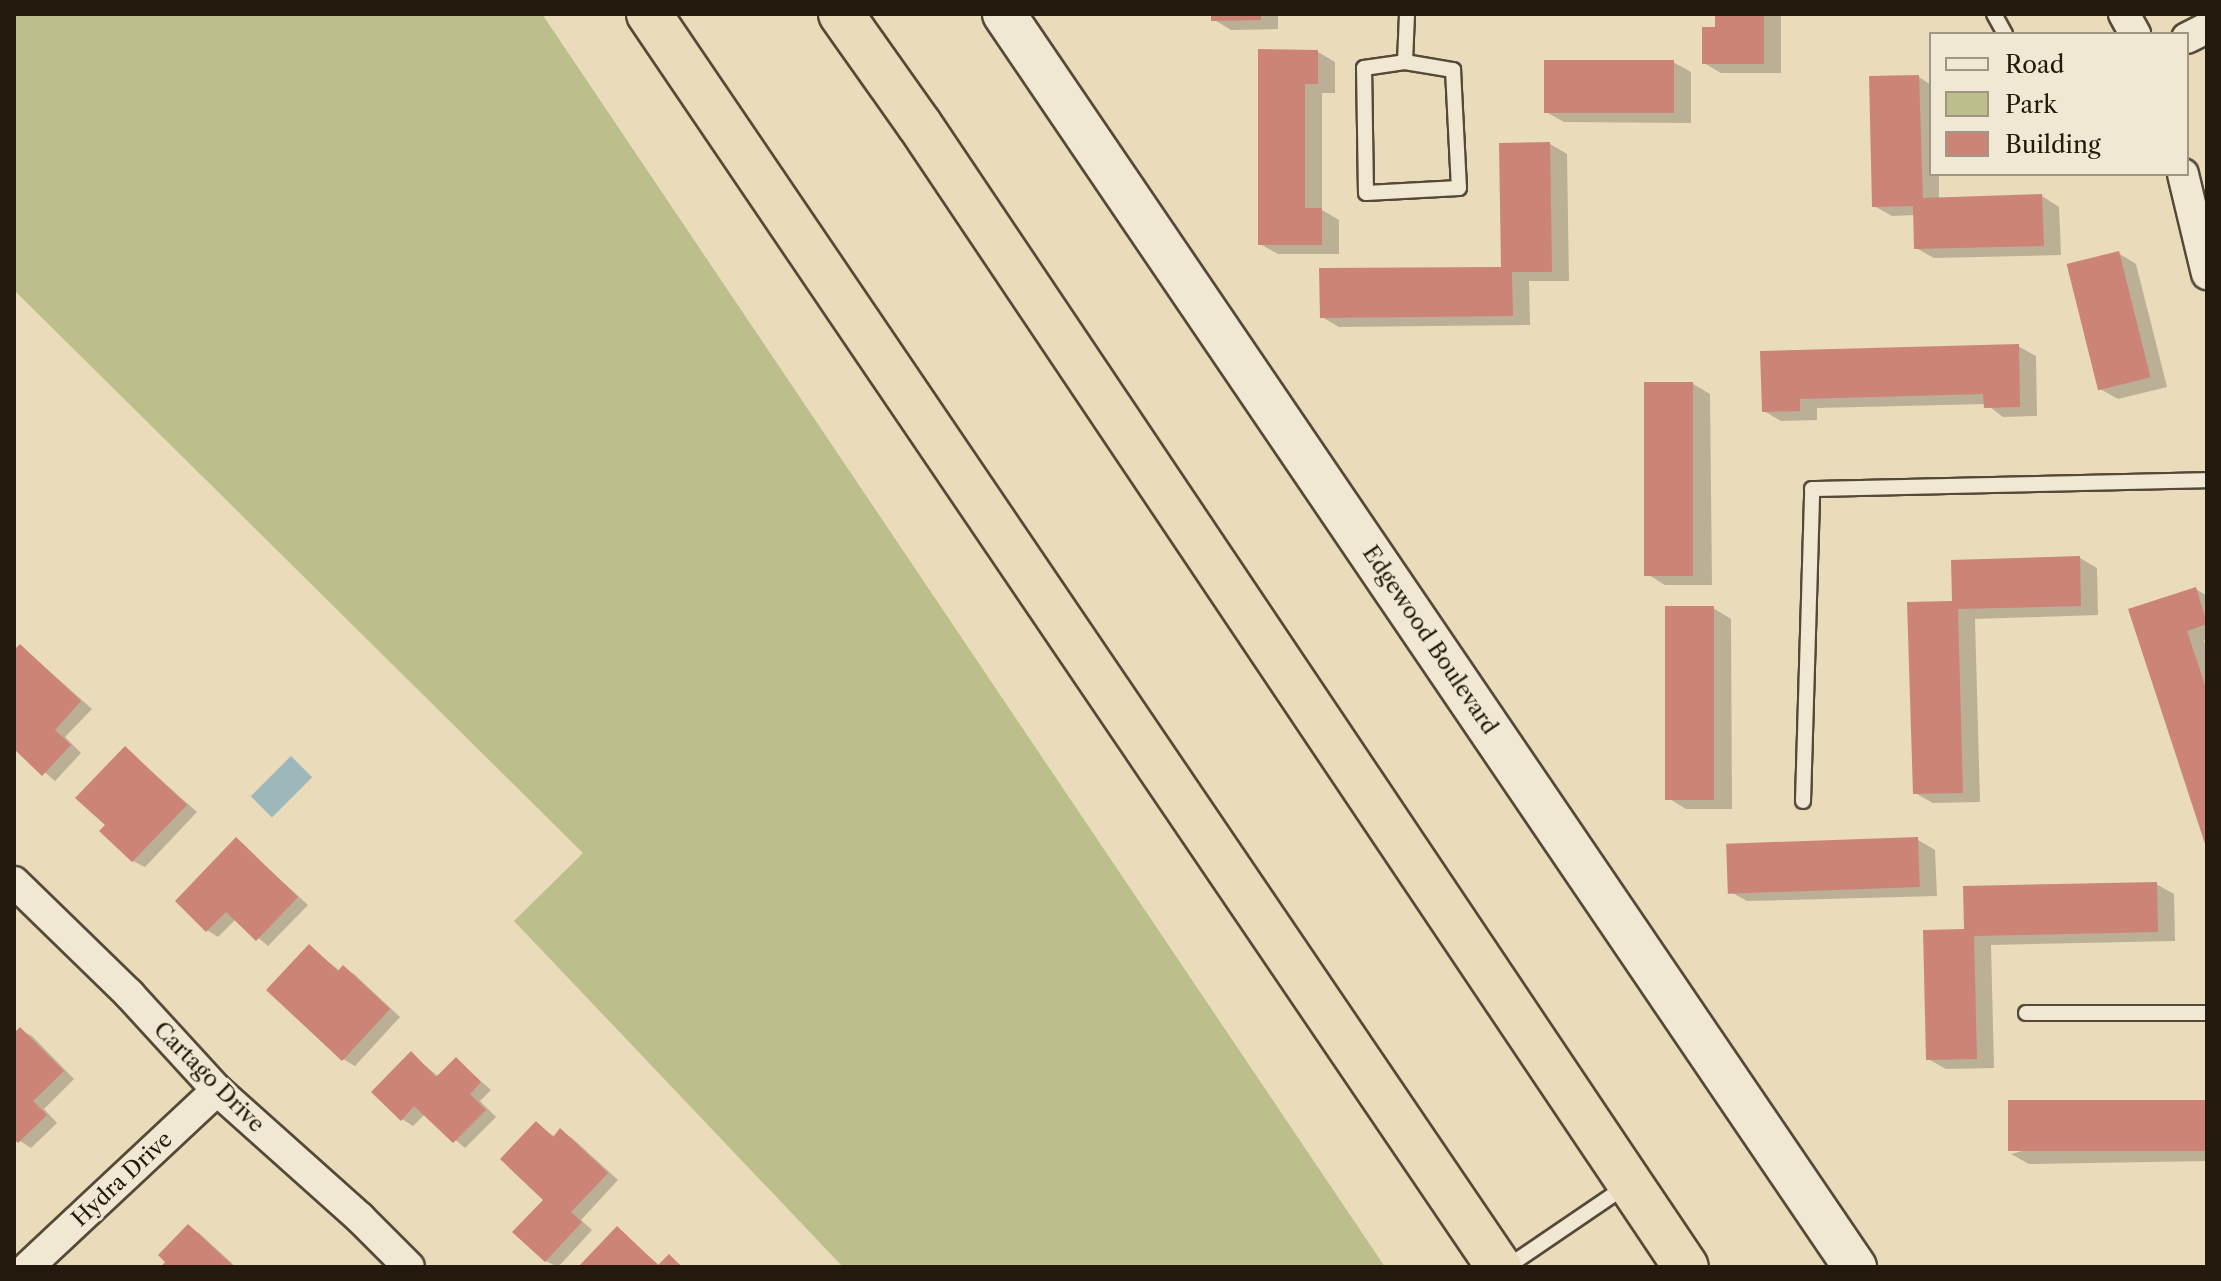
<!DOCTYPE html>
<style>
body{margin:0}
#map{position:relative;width:2221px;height:1281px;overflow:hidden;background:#eadbbb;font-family:"Libre Caslon Text",serif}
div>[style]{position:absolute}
.green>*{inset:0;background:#bcbe8c}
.water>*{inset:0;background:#9db8bb;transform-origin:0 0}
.shadow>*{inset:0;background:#0003}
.building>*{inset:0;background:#cc8477;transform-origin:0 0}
.roads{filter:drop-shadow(2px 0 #554a38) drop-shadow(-2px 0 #554a38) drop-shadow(0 2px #554a38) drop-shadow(0 -2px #554a38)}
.lane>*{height:14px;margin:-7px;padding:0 7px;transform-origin:7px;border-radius:7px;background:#f1e8d3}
.street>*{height:30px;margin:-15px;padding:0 15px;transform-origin:15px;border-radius:15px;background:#f1e8d3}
.secondary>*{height:42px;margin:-21px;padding:0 21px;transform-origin:21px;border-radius:21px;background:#f1e8d3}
.highway>*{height:44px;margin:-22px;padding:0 22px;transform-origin:22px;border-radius:22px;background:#eadbbb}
span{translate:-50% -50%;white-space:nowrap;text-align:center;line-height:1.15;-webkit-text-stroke:6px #f1e8d3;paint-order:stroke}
.street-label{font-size:22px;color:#231a0d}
.frame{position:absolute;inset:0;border:16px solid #231a0d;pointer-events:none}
.legend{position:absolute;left:1929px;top:32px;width:260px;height:144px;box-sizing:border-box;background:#f1e8d3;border:2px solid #9f9684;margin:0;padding:10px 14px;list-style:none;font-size:24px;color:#231a0d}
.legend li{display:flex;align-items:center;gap:16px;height:40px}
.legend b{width:40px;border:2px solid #9f9684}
</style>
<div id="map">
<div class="green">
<i style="clip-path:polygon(14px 14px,542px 14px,1385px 1267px,843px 1267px,514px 921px,583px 853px,14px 290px)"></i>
</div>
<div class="water">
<i style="left:291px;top:756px;width:30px;height:57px;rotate:45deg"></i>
</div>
<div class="shadow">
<i style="clip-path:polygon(1213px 14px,1278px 14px,1278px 29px,1231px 30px,1213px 19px)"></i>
<i style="clip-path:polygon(1717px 14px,1781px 14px,1781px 73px,1721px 73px,1704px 63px,1717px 29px)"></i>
<i style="clip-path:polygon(1260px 51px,1318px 52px,1335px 62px,1335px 93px,1322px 93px,1322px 210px,1339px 220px,1339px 254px,1278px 254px,1260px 244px)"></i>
<i style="clip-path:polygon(1673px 62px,1691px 72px,1691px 123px,1564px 122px,1546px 112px)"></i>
<i style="clip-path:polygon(1919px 77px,1931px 85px,1931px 174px,1939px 174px,1939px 199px,2042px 196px,2059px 207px,2061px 255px,1934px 258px,1916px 248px,1915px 215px,1892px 216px,1874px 206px)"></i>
<i style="clip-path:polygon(1550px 144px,1567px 154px,1569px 281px,1529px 281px,1530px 325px,1339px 327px,1322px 317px,1503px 269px)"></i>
<i style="clip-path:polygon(2118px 253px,2136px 264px,2167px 387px,2118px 399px,2100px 389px)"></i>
<i style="clip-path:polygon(2018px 346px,2036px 356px,2037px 416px,2003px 417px,1986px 404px,1817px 408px,1817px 420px,1781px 421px,1764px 411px,1762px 353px)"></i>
<i style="clip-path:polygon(1693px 384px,1710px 394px,1712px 585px,1665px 585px,1647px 574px)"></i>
<i style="clip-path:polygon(2080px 558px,2097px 568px,2098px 615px,1975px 619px,1980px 802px,1933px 803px,1915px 793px,1954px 603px)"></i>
<i style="clip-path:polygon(2196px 589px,2207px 596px,2207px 639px,2204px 640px,2207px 650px,2207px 842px,2131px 610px)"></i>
<i style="clip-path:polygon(1713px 608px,1731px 619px,1732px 809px,1686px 809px,1668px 798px)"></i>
<i style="clip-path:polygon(21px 646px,92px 709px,65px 737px,81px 753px,55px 781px,14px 746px,14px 653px)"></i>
<i style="clip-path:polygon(125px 748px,197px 812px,145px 867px,133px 861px,107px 825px)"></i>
<i style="clip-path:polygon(237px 840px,308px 905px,268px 946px,236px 919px,218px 937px,207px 930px)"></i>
<i style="clip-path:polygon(1918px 840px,1935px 850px,1937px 896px,1747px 901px,1729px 891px)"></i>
<i style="clip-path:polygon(2156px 884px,2174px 894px,2175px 941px,1991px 945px,1994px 1068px,1946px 1069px,1928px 1059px,1966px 931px)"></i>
<i style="clip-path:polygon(309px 946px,340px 971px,343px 968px,354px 974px,400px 1017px,355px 1066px,343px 1059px)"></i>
<i style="clip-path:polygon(20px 1030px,32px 1036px,74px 1079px,44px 1109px,57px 1123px,31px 1148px,14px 1137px,14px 1036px)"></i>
<i style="clip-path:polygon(411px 1054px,439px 1077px,456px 1059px,491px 1090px,480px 1101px,496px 1117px,465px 1148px,425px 1114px,413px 1126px,402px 1119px)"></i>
<i style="clip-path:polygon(2207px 1102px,2207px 1161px,2029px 1164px,2011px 1154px)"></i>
<i style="clip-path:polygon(536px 1123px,555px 1137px,561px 1131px,572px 1138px,618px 1180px,581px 1220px,592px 1230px,558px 1267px,546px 1261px,546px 1199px)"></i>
<i style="clip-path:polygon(188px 1226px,199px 1233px,236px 1267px,164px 1267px)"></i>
<i style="clip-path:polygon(618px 1229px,660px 1266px,669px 1257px,684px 1267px,581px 1267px)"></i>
</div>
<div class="building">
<i style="clip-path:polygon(1211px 14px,1261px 14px,1261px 20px,1211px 21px)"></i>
<i style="clip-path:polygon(1715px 14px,1764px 14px,1764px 64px,1702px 64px,1702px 27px,1715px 27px)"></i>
<i style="clip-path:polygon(1258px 49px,1318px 50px,1318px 84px,1305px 84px,1305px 208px,1322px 208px,1322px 245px,1258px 245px)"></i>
<i style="left:1544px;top:60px;width:130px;height:53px"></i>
<i style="clip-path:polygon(1919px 75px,1923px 198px,2042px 194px,2044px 246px,1914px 249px,1913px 206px,1872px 207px,1869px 76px)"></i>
<i style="clip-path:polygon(1550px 142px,1552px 272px,1512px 272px,1513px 316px,1320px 318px,1319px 268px,1501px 267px,1499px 143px)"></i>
<i style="left:2119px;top:251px;width:130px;height:54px;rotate:76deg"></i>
<i style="clip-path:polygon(2019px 344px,2020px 407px,1984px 408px,1983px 394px,1800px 399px,1800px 411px,1762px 412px,1760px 351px)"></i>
<i style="left:1644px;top:382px;width:49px;height:194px"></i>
<i style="clip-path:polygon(2080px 556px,2081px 606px,1958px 609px,1963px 793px,1913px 794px,1907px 602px,1952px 601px,1951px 560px)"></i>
<i style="clip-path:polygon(2196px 587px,2207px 624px,2187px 631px,2207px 691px,2206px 847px,2128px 609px)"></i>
<i style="left:1665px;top:606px;width:49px;height:194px"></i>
<i style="clip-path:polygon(20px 644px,81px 701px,55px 730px,71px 745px,42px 776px,14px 749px,14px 650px)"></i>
<i style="clip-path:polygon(125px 746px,187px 805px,132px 862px,99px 831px,105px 825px,75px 798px)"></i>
<i style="clip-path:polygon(236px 837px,298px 897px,256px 941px,226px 912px,206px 932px,175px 901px)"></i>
<i style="left:1918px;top:837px;width:50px;height:192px;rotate:88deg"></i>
<i style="clip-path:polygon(2157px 882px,2158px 932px,1974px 936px,1977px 1059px,1926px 1060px,1923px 930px,1964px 929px,1963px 886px)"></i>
<i style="clip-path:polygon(309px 944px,338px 971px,343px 965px,390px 1009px,342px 1061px,266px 990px)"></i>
<i style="clip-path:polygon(20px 1027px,64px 1071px,33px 1101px,47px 1115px,18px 1143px,14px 1139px,14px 1033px)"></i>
<i style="clip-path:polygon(411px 1051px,436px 1077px,456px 1057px,481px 1082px,470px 1094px,486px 1110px,453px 1143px,414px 1106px,401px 1121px,371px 1092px)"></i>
<i style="left:2207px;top:1100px;width:51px;height:199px;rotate:90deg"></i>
<i style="clip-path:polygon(536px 1121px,553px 1137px,560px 1128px,608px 1173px,571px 1212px,582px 1222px,545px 1262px,512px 1232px,543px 1200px,500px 1159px)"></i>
<i style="clip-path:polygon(188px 1224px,232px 1265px,230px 1267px,161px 1267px,165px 1262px,158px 1255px)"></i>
<i style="clip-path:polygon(617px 1226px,658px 1265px,669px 1254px,682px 1267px,578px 1267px)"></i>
</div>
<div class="roads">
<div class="lane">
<i style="left:1994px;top:14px;width:23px;rotate:61deg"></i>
<i style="left:1405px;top:62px;width:49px;rotate:9.5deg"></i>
<i style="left:1453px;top:70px;width:118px;rotate:87.1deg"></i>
<i style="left:1459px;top:188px;width:93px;rotate:176.9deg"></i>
<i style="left:1366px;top:193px;width:125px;rotate:-90.9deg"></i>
<i style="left:1364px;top:68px;width:41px;rotate:-8.3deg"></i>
<i style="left:1405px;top:62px;width:48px;rotate:-87.6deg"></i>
<i style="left:1803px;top:801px;width:312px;rotate:-88.3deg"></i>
<i style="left:1812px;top:489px;width:395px;rotate:-1.3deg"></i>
<i style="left:2026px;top:1013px;width:181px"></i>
<i style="left:1507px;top:1267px;width:144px;rotate:-34.2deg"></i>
</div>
<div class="street">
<i style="left:2124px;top:14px;width:23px;rotate:61deg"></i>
<i style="left:2187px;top:38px;width:22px;rotate:-27deg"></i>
<i style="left:2183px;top:174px;width:103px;rotate:76.5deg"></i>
<i style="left:14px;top:882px;width:161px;rotate:44.2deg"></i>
<i style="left:129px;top:994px;width:130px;rotate:47.5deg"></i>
<i style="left:217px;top:1090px;width:192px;rotate:41.8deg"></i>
<i style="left:360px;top:1218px;width:69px;rotate:45deg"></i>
<i style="left:28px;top:1267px;width:259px;rotate:-43.1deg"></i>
</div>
<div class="secondary">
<i style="left:1004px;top:14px;width:1515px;rotate:55.82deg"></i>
</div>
<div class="highway">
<i style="left:649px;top:14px;width:1514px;rotate:55.85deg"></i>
<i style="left:841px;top:14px;width:135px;rotate:54.7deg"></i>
<i style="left:919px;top:124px;width:1376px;rotate:56.14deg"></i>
</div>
</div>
<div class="street-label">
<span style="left:1430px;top:640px;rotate:56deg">Edgewood Boulevard</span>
<span style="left:209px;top:1077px;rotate:45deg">Cartago Drive</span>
<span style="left:122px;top:1179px;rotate:-43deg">Hydra Drive</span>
</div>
<div class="frame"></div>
<ul class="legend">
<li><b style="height:10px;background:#f1e8d3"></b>Road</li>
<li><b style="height:22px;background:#bcbe8c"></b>Park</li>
<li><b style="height:22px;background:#cc8477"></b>Building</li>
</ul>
</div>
